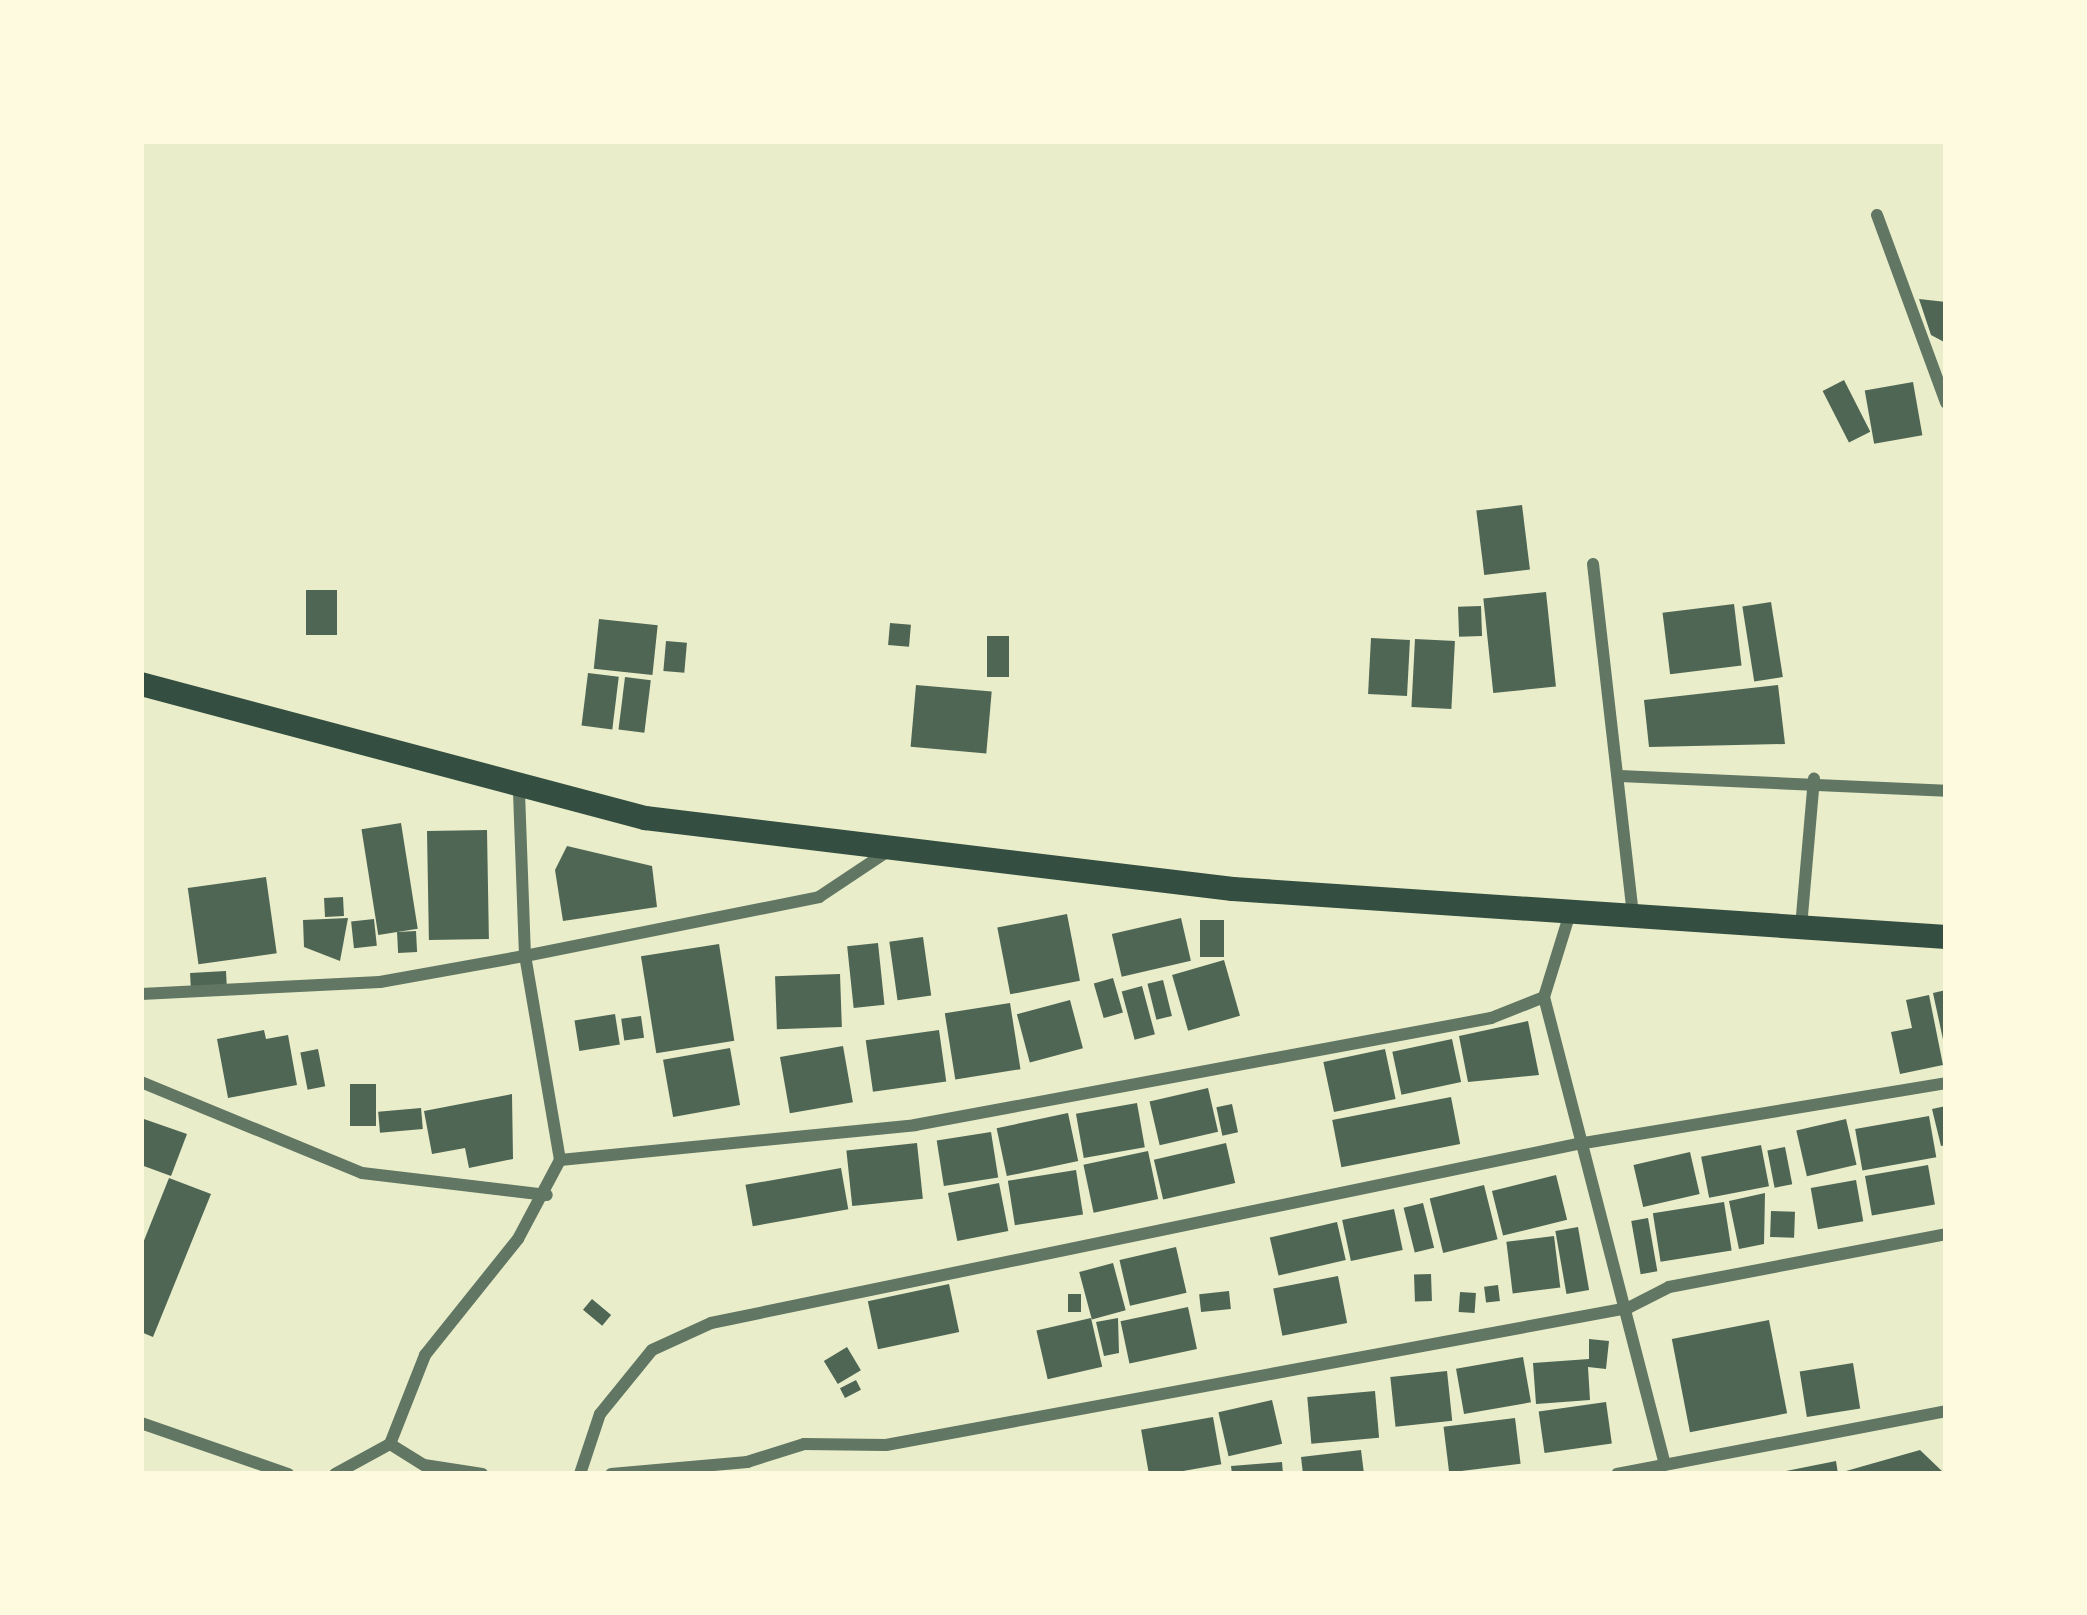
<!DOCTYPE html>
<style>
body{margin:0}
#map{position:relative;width:2087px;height:1615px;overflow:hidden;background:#e9edc9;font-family:"PT Sans",sans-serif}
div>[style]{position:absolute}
.building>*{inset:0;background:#4f6655;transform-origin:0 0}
.minor>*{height:12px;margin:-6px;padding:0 6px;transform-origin:6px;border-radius:6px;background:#617663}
.trunk>*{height:24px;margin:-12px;padding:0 12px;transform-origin:12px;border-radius:12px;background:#344e41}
span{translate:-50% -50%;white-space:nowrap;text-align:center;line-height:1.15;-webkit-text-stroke:12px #fefae0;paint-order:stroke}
.frame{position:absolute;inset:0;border:144px solid #fefae0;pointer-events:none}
</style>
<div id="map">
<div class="building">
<i style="clip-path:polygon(1919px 299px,1946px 302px,1946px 343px,1931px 335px)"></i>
<i style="left:1844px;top:380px;width:58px;height:24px;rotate:63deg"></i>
<i style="left:1913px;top:382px;width:54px;height:49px;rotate:80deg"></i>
<i style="left:1522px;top:505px;width:65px;height:46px;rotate:83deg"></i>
<i style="left:306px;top:590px;width:31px;height:45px"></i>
<i style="left:1546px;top:592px;width:95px;height:63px;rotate:84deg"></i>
<i style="left:1771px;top:602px;width:76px;height:29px;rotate:81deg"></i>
<i style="left:1734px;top:604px;width:62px;height:72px;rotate:83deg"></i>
<i style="left:1481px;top:606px;width:30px;height:23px;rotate:88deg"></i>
<i style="left:599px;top:619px;width:59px;height:50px;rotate:6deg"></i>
<i style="left:890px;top:623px;width:21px;height:22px;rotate:5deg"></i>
<i style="left:987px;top:636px;width:22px;height:41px"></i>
<i style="left:1371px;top:638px;width:39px;height:56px;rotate:3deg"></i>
<i style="left:1415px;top:639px;width:40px;height:68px;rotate:3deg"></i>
<i style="left:666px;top:641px;width:21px;height:30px;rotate:5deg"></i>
<i style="left:588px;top:673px;width:31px;height:53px;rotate:7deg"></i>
<i style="left:625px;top:677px;width:26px;height:53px;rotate:7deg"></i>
<i style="left:916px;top:685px;width:76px;height:62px;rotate:5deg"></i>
<i style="clip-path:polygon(1778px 685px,1785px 744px,1649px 747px,1644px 700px)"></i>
<i style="left:401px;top:823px;width:107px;height:40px;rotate:81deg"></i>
<i style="left:487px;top:830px;width:109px;height:60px;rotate:89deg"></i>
<i style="clip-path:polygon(567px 846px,652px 866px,657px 907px,563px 921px,555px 870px)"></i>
<i style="left:266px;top:877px;width:77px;height:79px;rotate:82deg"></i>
<i style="left:343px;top:897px;width:19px;height:19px;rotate:87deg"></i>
<i style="left:1067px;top:914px;width:68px;height:71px;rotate:79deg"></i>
<i style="clip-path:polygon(348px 918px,340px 961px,304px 947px,303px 920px)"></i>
<i style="left:1181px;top:918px;width:44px;height:71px;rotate:77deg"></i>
<i style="left:374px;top:919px;width:27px;height:23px;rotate:84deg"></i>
<i style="left:1200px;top:920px;width:24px;height:37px"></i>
<i style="left:416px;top:931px;width:21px;height:19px;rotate:87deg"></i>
<i style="left:923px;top:937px;width:59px;height:34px;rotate:82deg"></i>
<i style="left:878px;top:943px;width:62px;height:31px;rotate:84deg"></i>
<i style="left:719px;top:944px;width:98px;height:79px;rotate:81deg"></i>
<i style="left:1224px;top:960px;width:58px;height:54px;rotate:74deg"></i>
<i style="left:226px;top:971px;width:22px;height:36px;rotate:87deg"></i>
<i style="left:840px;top:974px;width:53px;height:65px;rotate:88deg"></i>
<i style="left:1113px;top:978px;width:36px;height:20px;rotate:74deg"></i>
<i style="left:1163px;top:980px;width:37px;height:16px;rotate:76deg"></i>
<i style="left:1142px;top:986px;width:50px;height:21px;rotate:75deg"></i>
<i style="clip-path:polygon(1946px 990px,1946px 1044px,1944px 1044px,1933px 993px)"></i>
<i style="clip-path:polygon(1929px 995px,1943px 1065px,1900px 1074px,1891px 1032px,1912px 1028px,1906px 1000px)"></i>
<i style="left:1070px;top:1000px;width:50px;height:55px;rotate:75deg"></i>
<i style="left:1010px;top:1003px;width:67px;height:66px;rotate:81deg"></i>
<i style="left:615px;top:1014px;width:31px;height:41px;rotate:81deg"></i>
<i style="left:641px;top:1016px;width:22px;height:20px;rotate:82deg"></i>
<i style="clip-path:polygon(1528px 1021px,1539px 1075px,1468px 1082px,1459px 1036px)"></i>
<i style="clip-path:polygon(264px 1030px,266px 1039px,288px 1035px,297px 1085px,228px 1098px,217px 1039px)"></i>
<i style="left:939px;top:1030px;width:52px;height:74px;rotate:82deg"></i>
<i style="left:1452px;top:1039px;width:44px;height:61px;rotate:78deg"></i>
<i style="left:843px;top:1046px;width:57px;height:64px;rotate:80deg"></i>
<i style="left:730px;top:1048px;width:58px;height:68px;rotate:80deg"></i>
<i style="left:318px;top:1049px;width:38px;height:18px;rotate:79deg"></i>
<i style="left:1385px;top:1049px;width:51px;height:63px;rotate:78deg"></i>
<i style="left:376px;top:1084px;width:42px;height:26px;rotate:90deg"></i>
<i style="left:1208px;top:1088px;width:45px;height:60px;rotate:77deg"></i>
<i style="clip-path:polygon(512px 1094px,513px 1159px,469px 1168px,465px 1148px,432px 1154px,424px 1111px)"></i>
<i style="left:1451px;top:1097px;width:48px;height:121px;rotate:79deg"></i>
<i style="left:1137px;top:1103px;width:45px;height:62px;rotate:80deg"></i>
<i style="left:1232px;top:1104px;width:29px;height:16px;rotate:78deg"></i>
<i style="clip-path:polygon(1946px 1106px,1946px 1145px,1941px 1146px,1932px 1109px)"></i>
<i style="left:421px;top:1108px;width:21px;height:43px;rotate:85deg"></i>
<i style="left:1068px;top:1113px;width:49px;height:73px;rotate:78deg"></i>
<i style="left:1929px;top:1116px;width:42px;height:75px;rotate:80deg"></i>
<i style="clip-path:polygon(141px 1118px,187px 1134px,171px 1176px,141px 1165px)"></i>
<i style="left:1846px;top:1119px;width:47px;height:51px;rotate:77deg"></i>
<i style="left:991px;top:1132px;width:46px;height:55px;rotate:81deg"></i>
<i style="left:917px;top:1143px;width:56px;height:71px;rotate:84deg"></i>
<i style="left:1226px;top:1143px;width:41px;height:74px;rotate:77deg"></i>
<i style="left:1761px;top:1145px;width:42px;height:61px;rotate:79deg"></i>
<i style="left:1785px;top:1147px;width:38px;height:18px;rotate:79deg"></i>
<i style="left:1148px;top:1151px;width:49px;height:66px;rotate:78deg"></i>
<i style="left:1690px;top:1152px;width:43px;height:58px;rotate:77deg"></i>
<i style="left:1928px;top:1165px;width:40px;height:64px;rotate:80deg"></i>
<i style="left:841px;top:1168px;width:42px;height:97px;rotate:80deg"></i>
<i style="left:1076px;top:1170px;width:45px;height:69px;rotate:81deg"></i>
<i style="left:1556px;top:1175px;width:46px;height:66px;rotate:76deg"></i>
<i style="clip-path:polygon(169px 1178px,211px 1194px,153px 1337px,141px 1332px,141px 1248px)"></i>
<i style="left:1856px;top:1180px;width:42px;height:46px;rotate:80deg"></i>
<i style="left:999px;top:1183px;width:49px;height:52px;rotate:79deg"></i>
<i style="left:1484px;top:1185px;width:56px;height:56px;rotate:76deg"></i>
<i style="clip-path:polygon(1765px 1193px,1764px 1244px,1739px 1249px,1729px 1201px)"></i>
<i style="left:1724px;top:1202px;width:49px;height:72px;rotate:81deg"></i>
<i style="left:1423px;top:1203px;width:46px;height:20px;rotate:76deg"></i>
<i style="left:1394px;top:1209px;width:42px;height:53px;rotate:78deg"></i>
<i style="left:1771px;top:1211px;width:24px;height:26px;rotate:2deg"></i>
<i style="left:1648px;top:1218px;width:54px;height:17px;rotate:80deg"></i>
<i style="left:1337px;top:1222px;width:39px;height:69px;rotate:77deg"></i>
<i style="left:1578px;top:1227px;width:64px;height:23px;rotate:80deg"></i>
<i style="left:1554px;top:1236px;width:52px;height:48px;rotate:83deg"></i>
<i style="left:1176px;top:1247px;width:47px;height:58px;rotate:77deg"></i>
<i style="left:1113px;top:1263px;width:49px;height:35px;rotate:75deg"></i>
<i style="left:1431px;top:1274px;width:27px;height:17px;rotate:88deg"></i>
<i style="left:1338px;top:1276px;width:48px;height:66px;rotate:79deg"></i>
<i style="left:949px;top:1284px;width:49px;height:83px;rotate:78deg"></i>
<i style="left:1498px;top:1285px;width:16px;height:14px;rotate:83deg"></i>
<i style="left:1229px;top:1291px;width:18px;height:30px;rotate:84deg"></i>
<i style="left:1460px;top:1292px;width:16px;height:20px;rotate:4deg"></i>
<i style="left:1068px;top:1294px;width:13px;height:18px"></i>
<i style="left:592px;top:1299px;width:25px;height:14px;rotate:40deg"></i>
<i style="left:1188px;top:1307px;width:43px;height:69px;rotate:78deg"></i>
<i style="left:1091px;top:1318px;width:50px;height:56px;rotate:77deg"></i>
<i style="clip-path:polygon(1118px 1318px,1119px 1353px,1104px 1356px,1096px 1322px)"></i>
<i style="left:1769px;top:1320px;width:95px;height:99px;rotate:79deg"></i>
<i style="clip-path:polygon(1589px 1339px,1609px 1341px,1606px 1369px,1588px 1367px,1590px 1400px,1536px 1404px,1533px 1363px,1589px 1359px)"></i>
<i style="left:847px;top:1347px;width:27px;height:27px;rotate:59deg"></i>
<i style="left:1523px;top:1357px;width:46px;height:68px;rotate:80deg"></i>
<i style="left:1853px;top:1363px;width:46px;height:54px;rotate:81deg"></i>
<i style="left:1447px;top:1371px;width:50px;height:57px;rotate:84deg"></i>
<i style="left:856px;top:1380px;width:11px;height:18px;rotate:63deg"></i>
<i style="left:1375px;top:1391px;width:47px;height:68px;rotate:85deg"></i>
<i style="left:1272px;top:1400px;width:45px;height:55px;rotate:77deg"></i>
<i style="left:1606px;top:1402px;width:42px;height:68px;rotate:82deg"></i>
<i style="left:1213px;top:1417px;width:48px;height:73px;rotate:80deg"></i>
<i style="left:1515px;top:1418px;width:46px;height:72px;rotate:83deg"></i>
<i style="clip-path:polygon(1361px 1450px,1364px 1474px,1303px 1474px,1301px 1457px)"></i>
<i style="clip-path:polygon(1920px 1450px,1945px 1474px,1839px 1474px,1839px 1473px)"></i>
<i style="clip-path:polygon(1836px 1461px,1838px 1474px,1781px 1474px,1781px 1472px)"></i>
<i style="clip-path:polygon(1282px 1462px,1283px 1474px,1232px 1474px,1231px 1466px)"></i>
</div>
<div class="minor">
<i style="left:1877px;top:215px;width:200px;rotate:69.8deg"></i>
<i style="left:1593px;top:564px;width:352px;rotate:83.5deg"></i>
<i style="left:1620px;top:776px;width:326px;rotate:2.6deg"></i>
<i style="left:1801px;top:927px;width:149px;rotate:-85deg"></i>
<i style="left:141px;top:994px;width:239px;rotate:-2.9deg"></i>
<i style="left:380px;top:982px;width:147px;rotate:-10.2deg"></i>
<i style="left:525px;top:956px;width:300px;rotate:-11.3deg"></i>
<i style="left:819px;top:897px;width:83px;rotate:-33.7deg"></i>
<i style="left:1544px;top:997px;width:483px;rotate:75.5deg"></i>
<i style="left:141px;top:1082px;width:239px;rotate:22.4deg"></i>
<i style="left:362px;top:1173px;width:186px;rotate:6.8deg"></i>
<i style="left:560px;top:1160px;width:357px;rotate:-5.6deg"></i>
<i style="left:915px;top:1125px;width:586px;rotate:-10.52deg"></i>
<i style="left:1491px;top:1018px;width:57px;rotate:-21.6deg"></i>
<i style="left:1544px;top:997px;width:88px;rotate:-72.8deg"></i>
<i style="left:141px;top:1423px;width:156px;rotate:19.1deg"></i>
<i style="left:390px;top:1444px;width:96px;rotate:-68.5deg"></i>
<i style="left:425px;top:1355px;width:149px;rotate:-51.3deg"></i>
<i style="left:518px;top:1239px;width:89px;rotate:-62deg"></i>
<i style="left:560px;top:1160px;width:207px;rotate:-99.7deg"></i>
<i style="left:525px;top:956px;width:165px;rotate:-92.1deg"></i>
<i style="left:335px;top:1474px;width:63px;rotate:-28.6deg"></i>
<i style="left:390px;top:1444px;width:40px;rotate:32deg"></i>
<i style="left:424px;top:1465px;width:59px;rotate:8.8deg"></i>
<i style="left:580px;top:1474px;width:63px;rotate:-71.6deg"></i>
<i style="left:600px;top:1414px;width:82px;rotate:-50.9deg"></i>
<i style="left:652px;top:1350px;width:65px;rotate:-24.6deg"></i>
<i style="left:711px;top:1323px;width:885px;rotate:-11.67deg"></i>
<i style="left:1578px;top:1144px;width:373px;rotate:-9.4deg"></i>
<i style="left:611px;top:1474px;width:137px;rotate:-5deg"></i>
<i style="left:747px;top:1462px;width:60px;rotate:-17.5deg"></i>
<i style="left:804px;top:1444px;width:82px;rotate:0.7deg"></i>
<i style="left:886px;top:1445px;width:755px;rotate:-10.46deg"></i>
<i style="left:1628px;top:1308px;width:46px;rotate:-27.1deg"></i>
<i style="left:1669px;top:1287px;width:282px;rotate:-10.8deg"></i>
<i style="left:1617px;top:1474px;width:335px;rotate:-10.8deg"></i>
</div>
<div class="trunk">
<i style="left:141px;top:684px;width:522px;rotate:14.89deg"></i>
<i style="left:645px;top:818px;width:592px;rotate:6.89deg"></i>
<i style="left:1233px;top:889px;width:715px;rotate:3.85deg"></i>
</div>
<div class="frame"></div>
</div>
